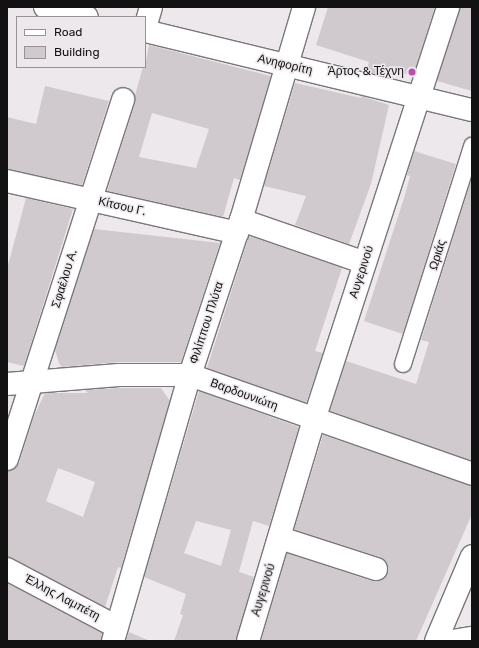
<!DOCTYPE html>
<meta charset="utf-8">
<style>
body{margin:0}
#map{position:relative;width:479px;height:648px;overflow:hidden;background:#ede8ec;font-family:Rubik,sans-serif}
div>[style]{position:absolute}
.building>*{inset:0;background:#d0cacf}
.roads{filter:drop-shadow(1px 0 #7b767a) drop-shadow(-1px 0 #7b767a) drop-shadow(0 1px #7b767a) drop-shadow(0 -1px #7b767a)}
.pedestrian>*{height:16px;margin:-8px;padding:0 8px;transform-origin:8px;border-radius:8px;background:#fff}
.minor>*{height:22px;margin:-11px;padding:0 11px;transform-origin:11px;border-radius:11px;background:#fff}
.dots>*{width:11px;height:11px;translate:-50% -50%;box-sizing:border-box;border:2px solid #ede8ec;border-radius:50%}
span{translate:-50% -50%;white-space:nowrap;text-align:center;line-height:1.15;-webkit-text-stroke:3px #ede8ec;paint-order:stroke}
.street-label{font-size:12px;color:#131213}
.poi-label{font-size:12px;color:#131213}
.right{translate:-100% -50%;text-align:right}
.frame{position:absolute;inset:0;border:8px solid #131213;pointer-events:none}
.legend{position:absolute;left:16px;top:16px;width:130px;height:52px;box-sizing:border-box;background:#ede8ec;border:1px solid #969295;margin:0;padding:5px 7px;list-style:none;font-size:12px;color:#131213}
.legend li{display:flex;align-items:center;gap:8px;height:20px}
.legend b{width:20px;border:1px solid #969295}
</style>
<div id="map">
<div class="building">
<i style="clip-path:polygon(328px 7px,435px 7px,413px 76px,385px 67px,385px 76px,366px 72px,369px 62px,316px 45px)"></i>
<i style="clip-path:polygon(460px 7px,472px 7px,472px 91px,437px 81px)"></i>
<i style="clip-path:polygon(evenodd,149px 45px,271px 76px,240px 180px,234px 178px,223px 217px,107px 191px,135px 103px,135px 95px,143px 67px,145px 67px,149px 45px,152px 113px,209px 129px,196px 168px,139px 157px,152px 113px)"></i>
<i style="clip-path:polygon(295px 83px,361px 98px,361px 96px,389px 105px,371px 184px,349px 244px,295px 225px,306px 196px,264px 186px)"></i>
<i style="clip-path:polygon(45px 86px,109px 101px,82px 185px,7px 169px,7px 117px,36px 124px)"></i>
<i style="clip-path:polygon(414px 151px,456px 164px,403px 334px,364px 321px,405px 195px,410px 176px,407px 175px)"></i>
<i style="clip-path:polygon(472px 177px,472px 461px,330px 411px,346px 361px,416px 384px,429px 342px,421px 340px)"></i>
<i style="clip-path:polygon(26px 198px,73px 209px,24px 366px,7px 362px,7px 269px)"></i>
<i style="clip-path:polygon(94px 229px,220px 243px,181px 362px,119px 362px,62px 367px,59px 363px,55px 350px)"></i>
<i style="clip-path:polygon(249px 236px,342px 268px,315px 351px,323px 353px,306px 403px,207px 368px)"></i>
<i style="clip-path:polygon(evenodd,120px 388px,161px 388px,170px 401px,121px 568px,118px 567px,105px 607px,7px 557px,7px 471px,15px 468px,19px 463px,34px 416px,45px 393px,88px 393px,85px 390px,120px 388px,58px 468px,95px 482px,83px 517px,46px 501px,58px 468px)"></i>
<i style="clip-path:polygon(evenodd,199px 391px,299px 427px,269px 526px,253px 521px,239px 572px,254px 577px,236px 641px,174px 641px,183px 615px,180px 614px,186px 594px,144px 577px,199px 391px,196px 521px,231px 530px,221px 566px,184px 553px,196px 521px)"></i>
<i style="clip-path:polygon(323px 435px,472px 486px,472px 514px,416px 641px,261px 641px,287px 553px,372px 581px,384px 578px,388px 572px,386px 561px,380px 557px,294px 530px)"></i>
<i style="clip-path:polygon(7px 583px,102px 633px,101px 641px,7px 641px)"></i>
<i style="clip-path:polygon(129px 632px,150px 641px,126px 641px)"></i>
</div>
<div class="roads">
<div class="pedestrian">
<i style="left:403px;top:364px;width:229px;rotate:-72.4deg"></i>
</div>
<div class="minor">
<i style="left:45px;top:7px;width:43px;rotate:13.4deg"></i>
<i style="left:145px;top:28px;width:22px;rotate:-74deg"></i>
<i style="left:145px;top:31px;width:336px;rotate:13.6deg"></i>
<i style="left:7px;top:181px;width:236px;rotate:12.7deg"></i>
<i style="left:241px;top:220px;width:131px;rotate:19.1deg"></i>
<i style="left:7px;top:384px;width:112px;rotate:-4.6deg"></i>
<i style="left:119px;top:375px;width:71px"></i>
<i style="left:190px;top:375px;width:299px;rotate:19.3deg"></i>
<i style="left:7px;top:459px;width:378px;rotate:-72.1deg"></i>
<i style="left:280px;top:538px;width:101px;rotate:17.9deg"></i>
<i style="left:7px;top:569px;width:124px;rotate:27.8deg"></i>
<i style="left:113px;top:641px;width:277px;rotate:-73.9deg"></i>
<i style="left:190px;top:375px;width:163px;rotate:-71.8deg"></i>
<i style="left:241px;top:220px;width:222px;rotate:-73.5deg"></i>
<i style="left:248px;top:641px;width:231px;rotate:-73.4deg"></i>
<i style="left:314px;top:420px;width:434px;rotate:-72deg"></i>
<i style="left:436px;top:641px;width:92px;rotate:-67deg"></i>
<i style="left:452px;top:641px;width:20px;rotate:-9deg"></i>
</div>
</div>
<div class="dots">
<i style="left:412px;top:72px;background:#ba4faf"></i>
</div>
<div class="street-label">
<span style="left:285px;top:65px;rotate:13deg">Ανηφορίτη</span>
<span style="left:122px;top:207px;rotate:13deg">Κίτσου Γ.</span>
<span style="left:438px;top:255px;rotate:-73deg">Ωριάς</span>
<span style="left:362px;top:272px;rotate:-72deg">Αυγερινού</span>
<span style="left:65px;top:279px;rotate:-73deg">Σφαέλου Α.</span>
<span style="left:207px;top:323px;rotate:-72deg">Φιλίππου Πλύτα</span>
<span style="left:244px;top:395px;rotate:20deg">Βαρδουνιώτη</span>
<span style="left:264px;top:590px;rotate:-73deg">Αυγερινού</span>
<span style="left:62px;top:598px;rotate:28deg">Έλλης Λαμπέτη</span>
</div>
<div class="poi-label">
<span class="right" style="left:404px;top:72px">Άρτος &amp; Τέχνη</span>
</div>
<div class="frame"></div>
<ul class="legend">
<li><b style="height:5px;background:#fff"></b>Road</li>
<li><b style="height:11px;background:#d0cacf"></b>Building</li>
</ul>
</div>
